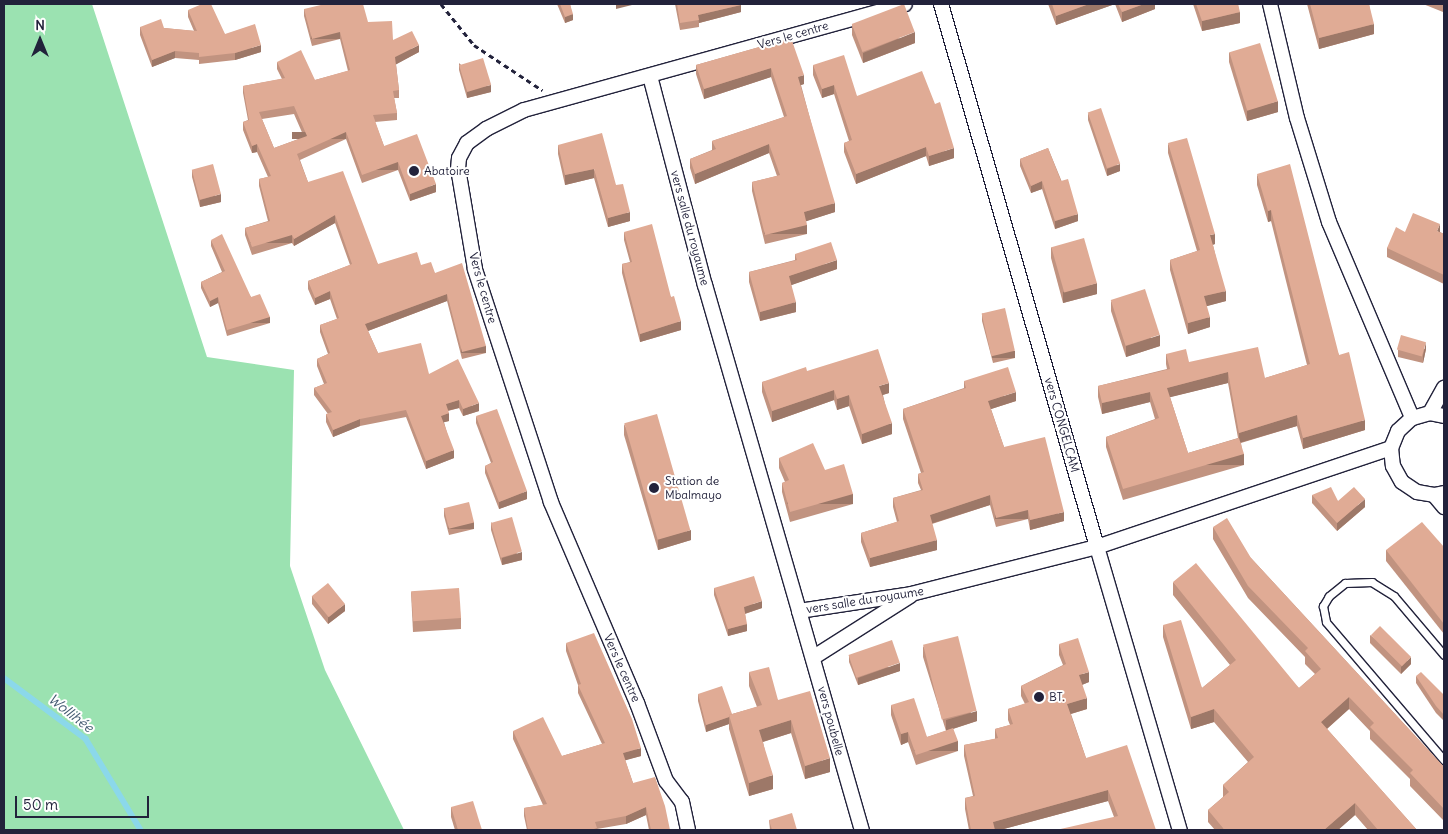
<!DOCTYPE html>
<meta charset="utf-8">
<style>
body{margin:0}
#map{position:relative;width:1448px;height:834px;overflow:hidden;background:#fff;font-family:Delius,sans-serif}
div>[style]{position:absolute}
.green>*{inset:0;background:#9be2b1}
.stream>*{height:5.5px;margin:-2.75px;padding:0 2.75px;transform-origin:2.75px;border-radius:2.75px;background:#8bd8ea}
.path>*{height:3px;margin-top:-1.5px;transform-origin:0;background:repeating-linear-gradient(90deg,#22223b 0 5px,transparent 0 9px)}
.roads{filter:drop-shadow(1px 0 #22223b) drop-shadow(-1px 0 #22223b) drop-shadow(0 1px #22223b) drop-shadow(0 -1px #22223b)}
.lane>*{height:7px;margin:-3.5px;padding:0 3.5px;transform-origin:3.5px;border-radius:3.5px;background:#fff}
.street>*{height:14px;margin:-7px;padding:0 7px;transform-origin:7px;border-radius:7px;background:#fff}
.wall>*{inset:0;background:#c19380}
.shaded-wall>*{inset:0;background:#9d7868;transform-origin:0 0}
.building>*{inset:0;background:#e0ab95;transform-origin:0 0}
.dots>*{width:14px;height:14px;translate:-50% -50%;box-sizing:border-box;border:2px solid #fff;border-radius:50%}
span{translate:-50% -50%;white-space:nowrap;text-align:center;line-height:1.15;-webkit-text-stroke:4px #fff;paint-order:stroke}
.street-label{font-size:12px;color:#22223b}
.poi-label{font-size:12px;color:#22223b}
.left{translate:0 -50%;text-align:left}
.water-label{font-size:14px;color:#425970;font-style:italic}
.frame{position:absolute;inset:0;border:5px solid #22223b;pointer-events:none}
.north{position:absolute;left:15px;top:15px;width:50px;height:50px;-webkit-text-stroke:4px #fff;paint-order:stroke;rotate:0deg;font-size:14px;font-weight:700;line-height:20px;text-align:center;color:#22223b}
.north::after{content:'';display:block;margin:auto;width:18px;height:22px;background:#22223b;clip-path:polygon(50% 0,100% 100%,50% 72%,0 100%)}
.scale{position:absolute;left:15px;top:796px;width:134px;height:22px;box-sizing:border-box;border:2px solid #22223b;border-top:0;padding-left:6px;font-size:15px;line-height:18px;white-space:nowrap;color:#22223b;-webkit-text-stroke:4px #fff;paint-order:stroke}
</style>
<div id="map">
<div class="green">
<i style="clip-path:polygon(4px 4px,92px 4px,207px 357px,294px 370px,290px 566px,325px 670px,404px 830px,4px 830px)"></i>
</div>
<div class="stream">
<i style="left:4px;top:678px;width:102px;rotate:36.6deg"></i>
<i style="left:86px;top:739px;width:106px;rotate:58.9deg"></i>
</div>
<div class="path">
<i style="left:441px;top:4px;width:53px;rotate:51.2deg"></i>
<i style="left:474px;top:45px;width:82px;rotate:33.5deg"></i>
</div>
<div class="roads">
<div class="lane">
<i style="left:1444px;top:655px;width:77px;rotate:-130.3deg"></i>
<i style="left:1394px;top:596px;width:26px;rotate:-148deg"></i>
<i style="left:1372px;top:582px;width:27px;rotate:178deg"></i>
<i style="left:1345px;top:583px;width:21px;rotate:141deg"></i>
<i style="left:1329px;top:596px;width:12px;rotate:121deg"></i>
<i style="left:1323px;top:606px;width:16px;rotate:79deg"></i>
<i style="left:1326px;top:622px;width:182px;rotate:49.5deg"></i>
</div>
<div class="street">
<i style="left:941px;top:4px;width:565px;rotate:73.97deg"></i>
<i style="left:1097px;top:547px;width:310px;rotate:-18.6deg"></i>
<i style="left:1270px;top:4px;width:117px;rotate:76.7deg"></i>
<i style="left:1297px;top:118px;width:109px;rotate:72.9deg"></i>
<i style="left:1329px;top:222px;width:213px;rotate:67deg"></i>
<i style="left:650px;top:76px;width:216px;rotate:75.3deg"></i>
<i style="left:705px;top:285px;width:339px;rotate:73.9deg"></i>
<i style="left:799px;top:611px;width:113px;rotate:-8.6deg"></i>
<i style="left:911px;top:594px;width:192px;rotate:-14.2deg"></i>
<i style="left:1097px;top:547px;width:295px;rotate:73.7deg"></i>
<i style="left:1430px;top:413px;width:29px;rotate:-61deg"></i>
<i style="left:1444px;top:416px;width:14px;rotate:-168deg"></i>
<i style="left:1430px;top:413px;width:19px;rotate:164deg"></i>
<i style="left:1412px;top:418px;width:19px;rotate:137deg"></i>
<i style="left:1398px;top:431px;width:18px;rotate:112deg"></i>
<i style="left:1391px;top:448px;width:18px;rotate:84deg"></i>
<i style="left:1393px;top:466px;width:18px;rotate:61deg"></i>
<i style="left:1402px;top:482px;width:18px;rotate:34deg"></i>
<i style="left:1417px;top:492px;width:17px;rotate:10deg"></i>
<i style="left:1434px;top:495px;width:10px;rotate:-11deg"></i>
<i style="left:1434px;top:495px;width:16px;rotate:50deg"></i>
<i style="left:799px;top:611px;width:228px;rotate:74deg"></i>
<i style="left:814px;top:657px;width:114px;rotate:-32.4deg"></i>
<i style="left:688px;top:830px;width:29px;rotate:-102deg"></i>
<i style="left:682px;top:802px;width:26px;rotate:-127deg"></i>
<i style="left:666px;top:781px;width:83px;rotate:-110.4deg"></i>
<i style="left:637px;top:703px;width:219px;rotate:-113.2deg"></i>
<i style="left:551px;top:502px;width:245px;rotate:-108.1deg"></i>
<i style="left:475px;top:269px;width:101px;rotate:-99.6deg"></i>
<i style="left:458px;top:169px;width:11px;rotate:-85deg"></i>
<i style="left:459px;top:158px;width:17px;rotate:-62deg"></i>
<i style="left:467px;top:143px;width:24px;rotate:-36deg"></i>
<i style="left:486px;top:129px;width:42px;rotate:-26.6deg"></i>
<i style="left:524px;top:110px;width:395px;rotate:-15.5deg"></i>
</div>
</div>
<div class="wall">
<i style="clip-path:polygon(557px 4px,570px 4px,573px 20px,565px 23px)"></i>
<i style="clip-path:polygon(675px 4px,741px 4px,741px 12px,699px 23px,699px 27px,680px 30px)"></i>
<i style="clip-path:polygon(1048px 4px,1155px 4px,1155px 9px,1122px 22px,1115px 4px,1056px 25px)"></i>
<i style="clip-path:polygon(1193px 4px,1238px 4px,1240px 23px,1202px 31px)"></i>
<i style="clip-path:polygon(1307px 4px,1369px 4px,1374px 34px,1319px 49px)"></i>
<i style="clip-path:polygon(1423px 4px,1444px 4px,1444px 8px,1443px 12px)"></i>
<i style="clip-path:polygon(evenodd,304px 9px,368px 22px,393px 40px,419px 52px,396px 64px,399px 90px,399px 98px,394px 98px,397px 113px,397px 120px,375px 122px,384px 146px,436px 192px,410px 201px,398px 170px,362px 183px,346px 139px,300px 160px,308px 182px,378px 264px,421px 265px,435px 273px,486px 353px,462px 359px,447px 301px,368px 331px,378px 353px,429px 374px,479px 411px,463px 416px,459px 408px,448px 411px,449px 421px,444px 422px,454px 458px,426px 469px,406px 417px,360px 426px,333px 437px,326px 422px,326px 414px,328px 414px,314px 395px,314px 388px,324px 384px,317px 366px,317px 359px,328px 354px,320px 332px,320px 325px,337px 319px,330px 299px,315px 305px,308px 289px,308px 281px,350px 265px,335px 223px,294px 246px,292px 243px,252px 255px,245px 235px,245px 228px,268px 221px,259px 186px,259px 179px,268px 177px,257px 152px,252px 153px,243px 130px,243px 122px,248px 120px,243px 93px,243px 86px,282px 79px,277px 69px,277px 62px,315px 80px,348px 71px,340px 39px,312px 46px,304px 16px,304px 9px,294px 114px,304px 137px,274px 148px,262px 119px,294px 114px)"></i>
<i style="clip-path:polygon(188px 10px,225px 34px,261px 52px,235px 60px,199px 64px,199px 60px,175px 58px,152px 67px,140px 35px,140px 27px,164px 28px,194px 31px,188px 17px)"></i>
<i style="clip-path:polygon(852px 25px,915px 43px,863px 63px,852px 35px)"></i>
<i style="clip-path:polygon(791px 38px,804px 84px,801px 85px,835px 212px,806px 221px,807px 234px,765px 244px,752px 191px,752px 182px,777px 176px,769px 153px,695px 184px,690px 168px,690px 159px,712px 150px,712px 141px,784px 117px,771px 77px,704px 99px,696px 74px,696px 65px)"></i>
<i style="clip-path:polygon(1229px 52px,1278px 112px,1247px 121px,1229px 62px)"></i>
<i style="clip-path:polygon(459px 63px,491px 92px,467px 98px,459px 70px)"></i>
<i style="clip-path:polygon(813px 65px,857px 96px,954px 158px,929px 166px,926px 156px,856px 184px,844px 152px,844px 143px,849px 141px,834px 94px,822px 98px,813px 75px)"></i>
<i style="clip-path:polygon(1088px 113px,1120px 171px,1107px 176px,1088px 120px)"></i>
<i style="clip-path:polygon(1168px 143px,1215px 244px,1213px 245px,1226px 301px,1206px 306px,1210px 327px,1188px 334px,1170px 270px,1170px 260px,1197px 251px,1168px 153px)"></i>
<i style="clip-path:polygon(558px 145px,616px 185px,630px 221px,608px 227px,594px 178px,565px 185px,558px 154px)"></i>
<i style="clip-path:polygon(1048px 148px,1078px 221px,1055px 229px,1042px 189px,1031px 193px,1020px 166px,1020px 159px)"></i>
<i style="clip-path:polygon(192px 170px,221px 202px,200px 207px,192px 177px)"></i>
<i style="clip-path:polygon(evenodd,1257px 174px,1339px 355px,1365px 430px,1303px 449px,1297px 426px,1241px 443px,1244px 465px,1123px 500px,1106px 447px,1106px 437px,1155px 419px,1150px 402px,1102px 414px,1098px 397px,1098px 386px,1167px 369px,1166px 364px,1166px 354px,1189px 362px,1265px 378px,1307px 365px,1271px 221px,1268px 222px,1257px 185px,1257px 174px,1228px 383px,1238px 438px,1188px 453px,1170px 397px,1228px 383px)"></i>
<i style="clip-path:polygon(624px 232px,671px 297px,681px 330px,640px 342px,622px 273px,622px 264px,630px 262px,624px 240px)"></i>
<i style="clip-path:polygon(1405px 232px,1440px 232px,1444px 234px,1444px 284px,1387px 257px,1387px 248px)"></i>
<i style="clip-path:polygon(211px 240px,251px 297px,270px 323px,227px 336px,218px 303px,210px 307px,201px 288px,201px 282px,222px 272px,211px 246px)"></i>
<i style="clip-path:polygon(1051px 247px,1097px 294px,1063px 303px,1051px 258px)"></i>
<i style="clip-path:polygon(795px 254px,837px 269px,791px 285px,796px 312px,760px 321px,749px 282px,749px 272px,795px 260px)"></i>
<i style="clip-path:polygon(1111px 301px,1160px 346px,1126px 357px,1111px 311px)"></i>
<i style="clip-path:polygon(982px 313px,1015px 358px,993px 363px,982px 321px)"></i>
<i style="clip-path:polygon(1426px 349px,1423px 363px,1398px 357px,1398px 350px)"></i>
<i style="clip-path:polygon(807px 371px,889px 393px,883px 395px,892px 434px,862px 444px,849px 406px,837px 410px,834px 400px,772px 422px,762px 392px,762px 382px)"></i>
<i style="clip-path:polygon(964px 381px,1016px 401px,991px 409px,1004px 447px,1064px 521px,1030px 530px,1028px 519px,996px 527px,990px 505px,932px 524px,937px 550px,870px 567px,861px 542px,861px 533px,897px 522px,893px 507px,893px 498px,921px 490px,918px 483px,918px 474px,921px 473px,903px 419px,903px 409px,964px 388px)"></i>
<i style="clip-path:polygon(476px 416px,527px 499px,499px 509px,485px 473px,485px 466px,491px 463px,476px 423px)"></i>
<i style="clip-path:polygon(624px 424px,691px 540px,658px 550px,624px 435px)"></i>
<i style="clip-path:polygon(779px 458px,825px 470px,853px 504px,790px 522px,782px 492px,782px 483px,785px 482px,779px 468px)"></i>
<i style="clip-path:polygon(1312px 495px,1365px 507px,1337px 531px,1312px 503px)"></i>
<i style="clip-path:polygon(444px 508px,474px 529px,449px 535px,444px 516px)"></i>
<i style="clip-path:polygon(491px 522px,522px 560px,502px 565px,491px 530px)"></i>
<i style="clip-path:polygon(1213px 527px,1251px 558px,1444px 767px,1444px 821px,1410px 786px,1410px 779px,1370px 739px,1370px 731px,1349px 709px,1327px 729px,1417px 830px,1368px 830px,1355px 815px,1338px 830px,1215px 830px,1208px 822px,1208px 810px,1223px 797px,1223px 785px,1248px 762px,1214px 722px,1191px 729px,1163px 637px,1163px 625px,1202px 688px,1230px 665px,1173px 595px,1173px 582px,1299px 688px,1315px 674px,1305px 664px,1305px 657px,1248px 598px,1213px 539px)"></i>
<i style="clip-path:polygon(1444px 547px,1444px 634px,1386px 561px,1386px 550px)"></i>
<i style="clip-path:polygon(714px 588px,762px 608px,745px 614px,747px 631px,728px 636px,714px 595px)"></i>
<i style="clip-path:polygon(411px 592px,461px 618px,461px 629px,413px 632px)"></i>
<i style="clip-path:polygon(312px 596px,345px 611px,328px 624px,312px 604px)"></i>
<i style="clip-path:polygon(1370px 635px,1411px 664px,1401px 674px,1370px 643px)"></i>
<i style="clip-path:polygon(566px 643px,641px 756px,625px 760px,633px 783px,670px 830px,649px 830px,646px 815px,626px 824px,597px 829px,597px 830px,527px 830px,524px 816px,524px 808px,543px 805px,513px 739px,513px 731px,562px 756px,602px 744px,578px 693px,578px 685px,566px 651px)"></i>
<i style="clip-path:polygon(1059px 644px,1089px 682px,1082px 685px,1087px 709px,1071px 714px,1086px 758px,1156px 830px,1114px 817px,1108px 801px,1000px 830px,969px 830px,965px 809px,965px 798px,973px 796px,964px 756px,964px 745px,995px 739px,995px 729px,1010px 725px,1008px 720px,1008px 709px,1025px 704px,1021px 696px,1021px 686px,1063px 665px,1059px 655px)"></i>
<i style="clip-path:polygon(923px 646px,977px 721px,953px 729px,958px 751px,916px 765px,908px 742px,901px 745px,891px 715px,891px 705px,927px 737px,946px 731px,923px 657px)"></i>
<i style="clip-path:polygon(849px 655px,900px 671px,858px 685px,849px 662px)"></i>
<i style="clip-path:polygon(749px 672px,778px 700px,830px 772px,805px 779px,791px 733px,763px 742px,773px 789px,749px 796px,729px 729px,729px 724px,706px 732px,698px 701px,698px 694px,732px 714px,757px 707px,749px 686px)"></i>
<i style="clip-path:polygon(1416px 676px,1444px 695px,1444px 721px,1436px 713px,1416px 683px)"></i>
<i style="clip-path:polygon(451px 807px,482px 830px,455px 830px,451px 817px)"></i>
<i style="clip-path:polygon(769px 820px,797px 830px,770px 830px)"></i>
</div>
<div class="shaded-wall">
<i style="clip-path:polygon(616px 4px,636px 4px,616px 9px)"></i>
<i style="clip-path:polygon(1089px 4px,1115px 4px,1056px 25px,1056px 16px)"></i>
<i style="clip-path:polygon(1144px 4px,1155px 4px,1155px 9px,1122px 22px,1122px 12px)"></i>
<i style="clip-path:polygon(1443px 4px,1444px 4px,1444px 8px,1443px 12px)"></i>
<i style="clip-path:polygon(741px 5px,741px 12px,699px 23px,698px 15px)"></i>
<i style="clip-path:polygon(1240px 12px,1240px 23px,1202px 31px,1202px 21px)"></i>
<i style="clip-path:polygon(573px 14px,573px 20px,565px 23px,565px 17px)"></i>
<i style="clip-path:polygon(1374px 24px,1374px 34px,1319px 49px,1319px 38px)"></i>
<i style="left:340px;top:32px;width:7px;height:29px;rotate:90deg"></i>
<i style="clip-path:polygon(915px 32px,915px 43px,863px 63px,863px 53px)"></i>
<i style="clip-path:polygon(261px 45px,261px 52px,235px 60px,235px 53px)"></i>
<i style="clip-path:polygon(419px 45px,419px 52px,395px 65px,395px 57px)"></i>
<i style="clip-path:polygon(175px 51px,175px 58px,152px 67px,152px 60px)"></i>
<i style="clip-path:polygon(771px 68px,771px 77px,704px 99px,704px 89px)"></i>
<i style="clip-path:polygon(804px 75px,804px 84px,798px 86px,798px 77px)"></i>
<i style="clip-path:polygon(491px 85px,491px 92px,467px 98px,467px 90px)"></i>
<i style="clip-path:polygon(834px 85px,834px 94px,822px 98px,822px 89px)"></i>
<i style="clip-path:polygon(1278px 101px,1278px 112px,1247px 121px,1247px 110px)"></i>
<i style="left:346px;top:132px;width:7px;height:54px;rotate:90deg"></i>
<i style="clip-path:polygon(257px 144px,257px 152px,252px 153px,252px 146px)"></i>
<i style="clip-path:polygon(769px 144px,769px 153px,695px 184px,695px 174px)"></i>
<i style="clip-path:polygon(926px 147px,926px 156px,856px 184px,856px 174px)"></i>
<i style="clip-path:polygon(954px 148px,954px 158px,929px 166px,929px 156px)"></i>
<i style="left:398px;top:162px;width:8px;height:38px;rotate:90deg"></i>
<i style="clip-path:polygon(1120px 164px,1120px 171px,1107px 176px,1107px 169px)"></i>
<i style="clip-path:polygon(594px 169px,594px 178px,565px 185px,565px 175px)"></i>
<i style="clip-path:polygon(1042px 181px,1042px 189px,1031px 193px,1031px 186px)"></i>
<i style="clip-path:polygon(436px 184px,436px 192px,410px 201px,410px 194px)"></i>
<i style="clip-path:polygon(221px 194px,221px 202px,200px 207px,200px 200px)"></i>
<i style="clip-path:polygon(835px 203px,835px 212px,804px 222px,804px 212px)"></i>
<i style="clip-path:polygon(1271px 210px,1271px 221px,1268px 222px,1268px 211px)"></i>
<i style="clip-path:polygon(630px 212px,630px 221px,608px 227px,608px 218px)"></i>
<i style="clip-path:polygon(1078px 214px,1078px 221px,1055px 229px,1055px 221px)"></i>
<i style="clip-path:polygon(335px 215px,335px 223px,294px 246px,294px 239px)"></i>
<i style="clip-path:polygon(1440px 224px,1440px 233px,1437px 231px)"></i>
<i style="left:807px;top:225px;width:9px;height:43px;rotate:90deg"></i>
<i style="clip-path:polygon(1215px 234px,1215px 244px,1210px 245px,1210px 235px)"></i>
<i style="left:292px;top:235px;width:8px;height:42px;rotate:90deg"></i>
<i style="clip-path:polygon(837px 260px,837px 269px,789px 286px,789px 276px)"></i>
<i style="clip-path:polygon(1097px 283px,1097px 294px,1063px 303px,1063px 292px)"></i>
<i style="clip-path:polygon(330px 291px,330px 299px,315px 305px,315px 298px)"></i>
<i style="clip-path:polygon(1226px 291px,1226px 301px,1204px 307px,1204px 296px)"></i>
<i style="clip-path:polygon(447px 294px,447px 301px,365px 332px,365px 324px)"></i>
<i style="clip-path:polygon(218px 297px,218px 303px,210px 307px,210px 301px)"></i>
<i style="clip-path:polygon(796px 302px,796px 312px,760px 321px,760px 312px)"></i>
<i style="left:270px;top:317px;width:6px;height:45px;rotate:90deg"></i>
<i style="clip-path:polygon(1210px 317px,1210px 327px,1188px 334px,1188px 323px)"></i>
<i style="clip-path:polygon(681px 321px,681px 330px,640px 342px,640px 334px)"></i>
<i style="clip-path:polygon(1160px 335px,1160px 346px,1126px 357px,1126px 346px)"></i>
<i style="clip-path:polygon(1426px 342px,1426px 349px,1423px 363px,1423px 356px)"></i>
<i style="left:486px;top:346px;width:7px;height:25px;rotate:90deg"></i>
<i style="left:1015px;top:351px;width:7px;height:23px;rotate:90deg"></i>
<i style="clip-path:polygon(1228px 372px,1228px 383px,1167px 398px,1167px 388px)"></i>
<i style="clip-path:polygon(889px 383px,889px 393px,879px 396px,879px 386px)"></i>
<i style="clip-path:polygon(834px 390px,834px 400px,772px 422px,772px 411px)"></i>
<i style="clip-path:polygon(1016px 392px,1016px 401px,988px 410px,988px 401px)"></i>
<i style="clip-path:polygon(1150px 392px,1150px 402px,1102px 414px,1102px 403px)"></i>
<i style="clip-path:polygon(849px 395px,849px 406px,837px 410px,837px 399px)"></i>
<i style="clip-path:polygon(459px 400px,459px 408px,446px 411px,446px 404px)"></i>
<i style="clip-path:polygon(479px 403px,479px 411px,463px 416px,463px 409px)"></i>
<i style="clip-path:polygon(449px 413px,449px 421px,441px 423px,441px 416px)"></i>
<i style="clip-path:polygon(1297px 415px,1297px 426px,1239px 443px,1239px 433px)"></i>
<i style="clip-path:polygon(360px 419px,360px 426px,333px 437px,333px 430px)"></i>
<i style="clip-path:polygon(1365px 420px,1365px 430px,1303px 449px,1303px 438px)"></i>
<i style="clip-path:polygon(892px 423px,892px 434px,862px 444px,862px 434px)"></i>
<i style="clip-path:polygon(454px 450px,454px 458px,426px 469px,426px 461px)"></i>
<i style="left:1244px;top:454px;width:11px;height:126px;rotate:90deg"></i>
<i style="clip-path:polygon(527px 491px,527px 499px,499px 509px,499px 502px)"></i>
<i style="left:853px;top:494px;width:10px;height:66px;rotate:90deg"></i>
<i style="clip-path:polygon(990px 495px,990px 505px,930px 524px,930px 515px)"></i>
<i style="clip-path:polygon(1365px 499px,1365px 507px,1337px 531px,1337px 523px)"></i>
<i style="left:1028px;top:510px;width:9px;height:33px;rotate:90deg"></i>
<i style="clip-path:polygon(1064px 512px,1064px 521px,1030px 530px,1030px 520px)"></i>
<i style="left:474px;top:522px;width:7px;height:26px;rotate:90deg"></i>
<i style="clip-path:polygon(691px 530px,691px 540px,658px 550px,658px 539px)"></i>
<i style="clip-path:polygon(937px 540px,937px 550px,870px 567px,870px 558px)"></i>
<i style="clip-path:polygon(522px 552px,522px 560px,502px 565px,502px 558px)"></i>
<i style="clip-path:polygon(762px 601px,762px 608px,744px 614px,744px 607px)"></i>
<i style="clip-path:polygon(345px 604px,345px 611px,328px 624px,328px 617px)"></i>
<i style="clip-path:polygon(747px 624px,747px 631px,728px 636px,728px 629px)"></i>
<i style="clip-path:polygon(1411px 657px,1411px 664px,1401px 674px,1401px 667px)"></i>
<i style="clip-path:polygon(900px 663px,900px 671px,858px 685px,858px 678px)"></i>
<i style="clip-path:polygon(1089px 672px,1089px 682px,1079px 686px,1079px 675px)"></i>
<i style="clip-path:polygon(1349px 697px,1349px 709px,1321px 734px,1321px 722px)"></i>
<i style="clip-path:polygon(1087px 698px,1087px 709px,1067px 715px,1067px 704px)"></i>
<i style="clip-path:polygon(1214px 709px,1214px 722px,1191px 729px,1191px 717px)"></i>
<i style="clip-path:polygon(977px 711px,977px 721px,946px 731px,946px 720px)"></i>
<i style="clip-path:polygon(729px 717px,729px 724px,706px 732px,706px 725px)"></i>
<i style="clip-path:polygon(791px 720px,791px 733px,759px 743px,759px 730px)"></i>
<i style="clip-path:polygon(908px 732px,908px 742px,901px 745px,901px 734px)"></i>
<i style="left:958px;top:741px;width:10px;height:44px;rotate:90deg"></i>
<i style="clip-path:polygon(641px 748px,641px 756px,623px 761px,623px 753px)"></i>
<i style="clip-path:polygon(830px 758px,830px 772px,805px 779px,805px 766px)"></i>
<i style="clip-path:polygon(773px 775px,773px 789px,749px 796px,749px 783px)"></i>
<i style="clip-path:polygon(1108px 790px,1108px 801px,1000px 830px,993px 830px,993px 822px)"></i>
<i style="clip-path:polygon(1355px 803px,1355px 815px,1338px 830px,1324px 830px)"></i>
<i style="clip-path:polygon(646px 807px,646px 815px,626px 824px,626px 816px)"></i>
</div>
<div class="building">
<i style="clip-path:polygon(202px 4px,211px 4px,225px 34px,255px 24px,261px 45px,235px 53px,199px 57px,199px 53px,175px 51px,152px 60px,140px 27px,161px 19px,164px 28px,197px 31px,188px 10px)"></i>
<i style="clip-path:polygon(evenodd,325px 4px,363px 4px,368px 22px,392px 21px,393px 40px,412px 31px,419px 45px,395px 57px,399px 90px,393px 91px,397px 113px,373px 115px,384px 146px,417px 134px,436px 184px,410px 194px,398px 162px,362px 175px,346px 132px,297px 154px,308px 182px,343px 171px,378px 264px,417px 252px,421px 265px,431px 262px,435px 273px,462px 263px,486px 346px,462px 352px,447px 294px,365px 324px,378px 353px,421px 343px,429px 374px,458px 359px,479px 403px,463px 409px,459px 400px,446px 404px,449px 413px,441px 416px,454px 450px,426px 461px,406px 410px,360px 419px,333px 430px,326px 414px,332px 412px,314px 388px,327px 383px,317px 359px,330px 353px,320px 325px,339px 318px,330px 291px,315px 298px,308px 281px,352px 264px,335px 215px,294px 239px,292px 235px,252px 247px,245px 228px,270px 221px,259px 179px,271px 176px,257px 144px,252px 146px,243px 122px,249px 120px,243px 86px,285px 78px,277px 62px,301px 50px,315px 80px,350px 70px,340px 32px,312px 39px,304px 9px,325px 4px,294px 106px,307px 136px,274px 148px,259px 112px,294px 106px)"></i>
<i style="clip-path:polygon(560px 4px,570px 4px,573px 14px,565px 17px)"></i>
<i style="clip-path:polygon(677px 4px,741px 4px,741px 5px,698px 15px,699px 20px,680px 23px)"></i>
<i style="left:904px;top:4px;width:30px;height:56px;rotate:69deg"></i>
<i style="clip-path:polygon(1052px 4px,1089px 4px,1056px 16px)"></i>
<i style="clip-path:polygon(1118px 4px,1144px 4px,1122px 12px)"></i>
<i style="clip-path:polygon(1196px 4px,1238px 4px,1240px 12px,1202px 21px)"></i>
<i style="clip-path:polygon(1310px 4px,1369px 4px,1374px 24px,1319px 38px)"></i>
<i style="clip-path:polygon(791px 38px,804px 75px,798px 77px,835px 203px,804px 212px,807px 225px,765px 235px,752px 182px,780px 175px,769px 144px,695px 174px,690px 159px,716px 149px,712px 141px,787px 116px,771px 68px,704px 89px,696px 65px)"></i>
<i style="left:1260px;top:43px;width:61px;height:32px;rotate:73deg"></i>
<i style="clip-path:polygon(844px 55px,857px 96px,922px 71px,935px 104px,940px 102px,954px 148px,929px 156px,926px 147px,856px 174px,844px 143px,852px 140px,834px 85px,822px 89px,813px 65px)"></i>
<i style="left:483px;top:58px;width:28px;height:25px;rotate:73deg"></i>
<i style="left:1101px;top:108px;width:59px;height:14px;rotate:71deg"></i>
<i style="clip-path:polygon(602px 133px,616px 185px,623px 184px,630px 212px,608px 218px,594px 169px,565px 175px,558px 145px)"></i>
<i style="clip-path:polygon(1187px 138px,1215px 234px,1210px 235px,1226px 291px,1204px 296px,1210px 317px,1188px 323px,1170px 260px,1200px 250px,1168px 143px)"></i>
<i style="clip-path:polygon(1048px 148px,1061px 181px,1068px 179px,1078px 214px,1055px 221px,1042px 181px,1031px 186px,1020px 159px)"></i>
<i style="left:213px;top:164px;width:31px;height:22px;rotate:75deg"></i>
<i style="clip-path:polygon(1290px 164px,1339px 355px,1349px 352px,1365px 420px,1303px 438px,1297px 415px,1239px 433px,1228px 372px,1167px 388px,1188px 453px,1239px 438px,1244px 454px,1123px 489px,1106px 437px,1159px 418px,1150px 392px,1102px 403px,1098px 386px,1170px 369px,1166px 354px,1186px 349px,1189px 362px,1258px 347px,1265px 378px,1310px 364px,1271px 210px,1268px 211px,1257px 174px)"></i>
<i style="clip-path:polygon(1413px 213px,1440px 224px,1437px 231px,1444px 234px,1444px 275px,1387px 248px,1396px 227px,1405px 232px)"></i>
<i style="clip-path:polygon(652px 224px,671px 297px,674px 296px,681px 321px,640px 334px,622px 264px,632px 262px,624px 232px)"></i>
<i style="clip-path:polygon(222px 234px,251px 297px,260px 294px,270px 317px,227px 330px,218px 297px,210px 301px,201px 282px,225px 271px,211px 240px)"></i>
<i style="left:1084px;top:238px;width:47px;height:34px;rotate:74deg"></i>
<i style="clip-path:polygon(831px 242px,837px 260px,789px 276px,796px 302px,760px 312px,749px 272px,797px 260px,795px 254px)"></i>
<i style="left:1145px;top:289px;width:48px;height:36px;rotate:72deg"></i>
<i style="left:1005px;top:308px;width:44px;height:24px;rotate:77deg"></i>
<i style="left:1401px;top:335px;width:26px;height:15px;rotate:16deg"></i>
<i style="clip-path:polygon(878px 349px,889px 383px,879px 386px,892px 423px,862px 434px,849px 395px,837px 399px,834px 390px,772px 411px,762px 382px,806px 367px,807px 371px)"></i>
<i style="clip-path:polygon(1008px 367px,1016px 392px,988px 401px,1004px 447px,1045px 437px,1064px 512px,1030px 520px,1028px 510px,996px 518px,990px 495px,930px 515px,937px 540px,870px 558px,861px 533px,899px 521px,893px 498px,923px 490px,918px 474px,924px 472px,903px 409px,966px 388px,964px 381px)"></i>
<i style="clip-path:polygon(497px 409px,527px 491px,499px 502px,485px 466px,493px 462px,476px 416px)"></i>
<i style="left:657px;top:414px;width:121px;height:34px;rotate:74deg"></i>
<i style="clip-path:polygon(813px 443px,825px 470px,844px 464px,853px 494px,790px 512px,782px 483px,789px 480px,779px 458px)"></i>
<i style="clip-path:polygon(1331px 487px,1338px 501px,1354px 487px,1365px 499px,1337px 523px,1312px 495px)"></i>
<i style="left:469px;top:502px;width:21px;height:26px;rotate:76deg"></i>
<i style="left:512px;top:517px;width:36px;height:22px;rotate:74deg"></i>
<i style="clip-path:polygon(1227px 518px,1251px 558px,1444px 767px,1444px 809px,1410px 773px,1413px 770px,1370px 727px,1374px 723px,1349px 697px,1321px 722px,1417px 830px,1378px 830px,1355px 803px,1324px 830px,1224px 830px,1223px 828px,1208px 810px,1229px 792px,1223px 785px,1254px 757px,1214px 709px,1191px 717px,1163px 625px,1181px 620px,1202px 688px,1236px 660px,1173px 582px,1196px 563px,1299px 688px,1321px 669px,1305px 651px,1308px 648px,1248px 586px,1213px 527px)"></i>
<i style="clip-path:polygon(1422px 522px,1444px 547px,1444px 624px,1386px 550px)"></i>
<i style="clip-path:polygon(754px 576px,762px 601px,744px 607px,747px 624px,728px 629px,714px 588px)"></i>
<i style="left:328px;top:583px;width:27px;height:21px;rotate:51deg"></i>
<i style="left:459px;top:588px;width:30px;height:48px;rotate:86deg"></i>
<i style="left:1380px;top:626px;width:44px;height:13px;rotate:45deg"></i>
<i style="clip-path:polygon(594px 633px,632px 719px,641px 748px,623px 753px,633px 783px,655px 777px,665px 806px,670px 830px,651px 830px,646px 807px,626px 816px,595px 822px,597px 828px,591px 830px,528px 830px,524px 808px,547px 804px,513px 731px,543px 717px,562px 756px,605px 743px,578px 685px,581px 684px,566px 643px)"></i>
<i style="left:958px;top:636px;width:77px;height:36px;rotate:76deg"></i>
<i style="clip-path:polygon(1078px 638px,1089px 672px,1079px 675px,1087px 698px,1067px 704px,1086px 758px,1127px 745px,1156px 830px,1056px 830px,1118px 816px,1108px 790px,993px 822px,995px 830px,971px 830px,965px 798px,975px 796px,964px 745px,998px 738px,995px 729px,1013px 724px,1008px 709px,1029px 702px,1021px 686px,1066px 664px,1059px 644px)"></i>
<i style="left:892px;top:640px;width:24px;height:46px;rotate:71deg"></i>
<i style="clip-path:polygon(769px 667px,778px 700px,810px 691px,830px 758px,805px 766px,791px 720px,759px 730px,773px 775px,749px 783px,729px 715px,762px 705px,749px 672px)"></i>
<i style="clip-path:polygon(1421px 672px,1444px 695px,1444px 715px,1436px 706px,1416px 676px)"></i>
<i style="clip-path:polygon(722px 686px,732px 714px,729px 715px,729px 717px,706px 725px,698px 694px)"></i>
<i style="clip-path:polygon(914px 698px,927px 737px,953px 728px,958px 741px,916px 755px,908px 732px,901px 734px,891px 705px)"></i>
<i style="clip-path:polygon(473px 801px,482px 830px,458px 830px,451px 807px)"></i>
<i style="clip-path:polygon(792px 813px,797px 830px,772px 830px,769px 820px)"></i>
</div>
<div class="dots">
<i style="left:414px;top:171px;background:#22223b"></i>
<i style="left:654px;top:488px;background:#22223b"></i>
<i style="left:1039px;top:697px;background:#22223b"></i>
</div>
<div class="street-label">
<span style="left:793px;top:35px;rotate:-16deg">Vers le centre</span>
<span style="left:690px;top:228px;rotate:75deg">vers salle du royaume</span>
<span style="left:483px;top:288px;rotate:74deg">Vers le centre</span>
<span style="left:1062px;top:425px;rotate:74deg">vers CONGELCAM</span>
<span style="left:865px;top:600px;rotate:-9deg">vers salle du royaume</span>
<span style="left:622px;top:668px;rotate:66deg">Vers le centre</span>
<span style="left:831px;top:721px;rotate:75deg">vers poubelle</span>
</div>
<div class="poi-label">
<span class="left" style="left:424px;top:171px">Abatoire</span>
<span class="left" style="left:665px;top:488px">Station de<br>Mbalmayo</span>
<span class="left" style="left:1049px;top:697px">BT.</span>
</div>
<div class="water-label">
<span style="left:71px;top:713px;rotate:38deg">Wollihée</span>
</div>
<div class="frame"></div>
<div class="north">N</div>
<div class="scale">50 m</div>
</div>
